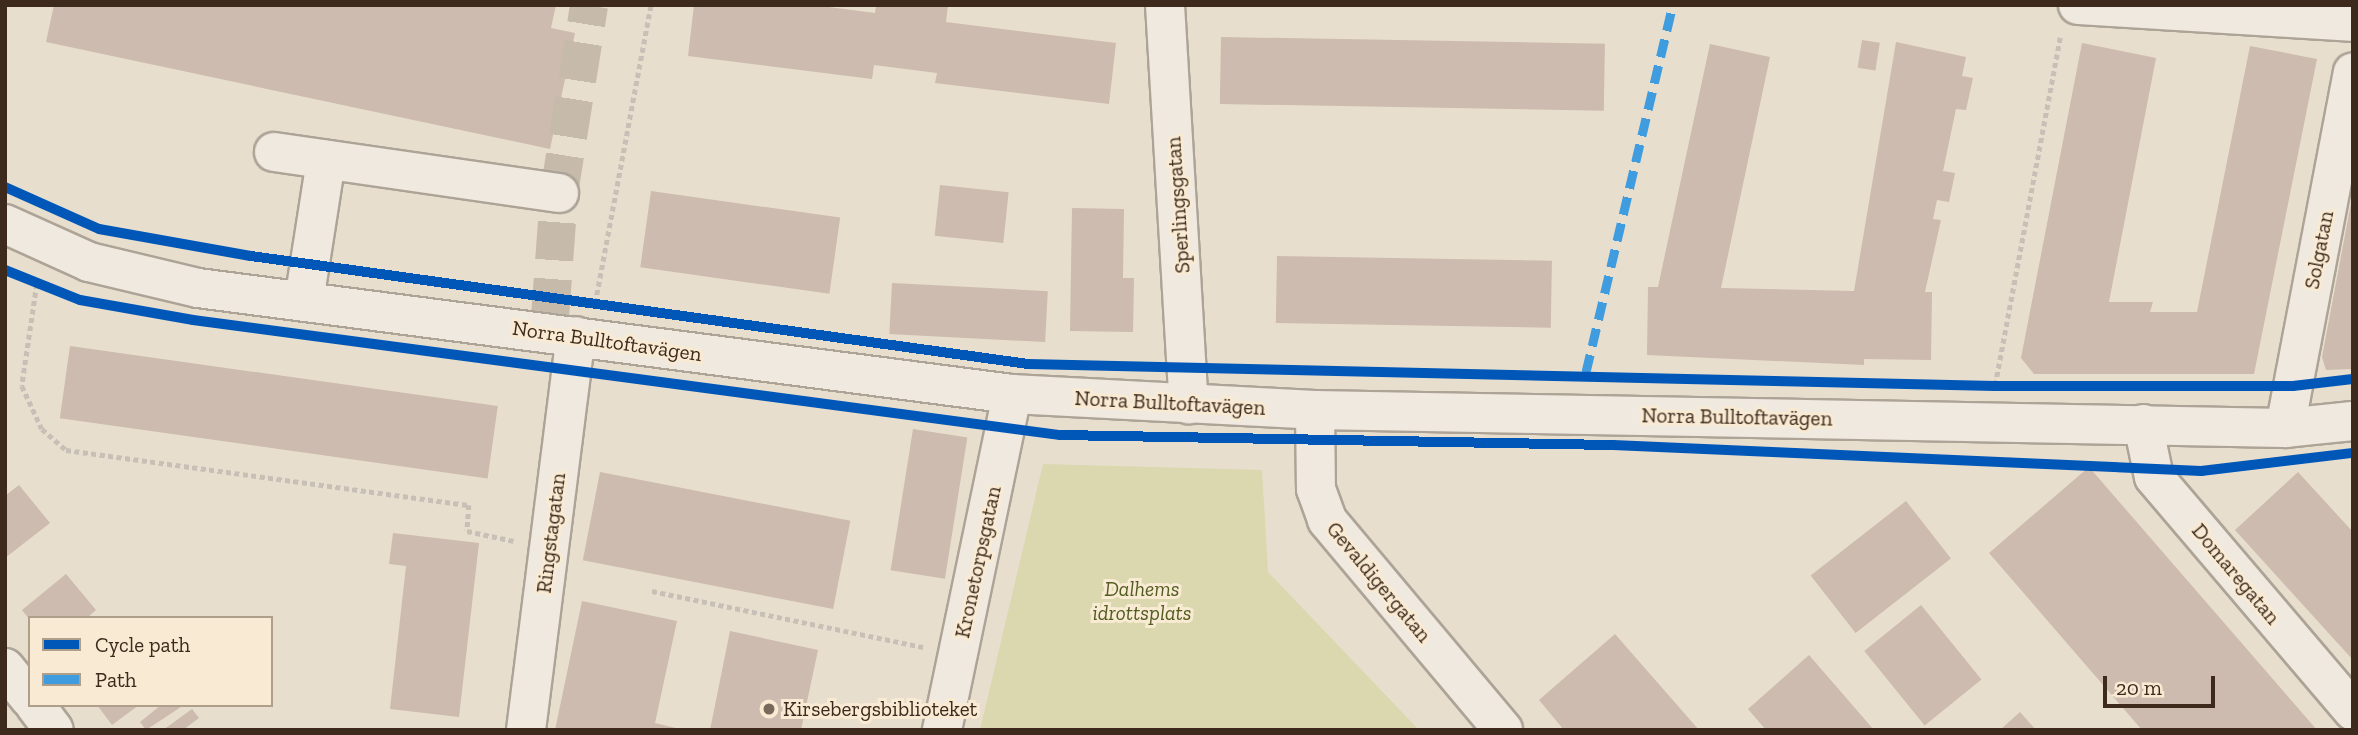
<!DOCTYPE html>
<meta charset="utf-8">
<style>
body{margin:0}
#map{position:relative;width:2358px;height:735px;overflow:hidden;background:#e8dece;font-family:"Zilla Slab",serif}
div>[style]{position:absolute}
.green>*{inset:0;background:#dbd7af}
.building>*{inset:0;background:#ccbbae;transform-origin:0 0}
.minor-tunnel>*{height:38px;margin-top:-19px;transform-origin:0;background:repeating-linear-gradient(90deg,#c6baab 0 38px,transparent 0 57px)}
.path>*{height:4.5px;margin-top:-2.25px;transform-origin:0;background:repeating-linear-gradient(90deg,#c8c0b6 0 5px,transparent 0 8.5px)}
.roads{filter:drop-shadow(2px 0 #ada396) drop-shadow(-2px 0 #ada396) drop-shadow(0 2px #ada396) drop-shadow(0 -2px #ada396)}
.minor>*{height:38px;margin:-19px;padding:0 19px;transform-origin:19px;border-radius:19px;background:#efe9e0}
.quiet>*{height:9px;margin-top:-4.5px;transform-origin:0;background:repeating-linear-gradient(90deg,#3f9cdf 0 18px,transparent 0 27px)}
.cycleway>*{height:10px;margin:-5px;padding:0 5px;transform-origin:5px;border-radius:5px;background:#0057b8}
.dots>*{width:19px;height:19px;translate:-50% -50%;box-sizing:border-box;border:4px solid #f9ebd3;border-radius:50%}
span{translate:-50% -50%;white-space:nowrap;text-align:center;line-height:1.15;-webkit-text-stroke:6px #f9ebd3;paint-order:stroke}
.street-label{font-size:21px;color:#3d2a1d}
.park-label{font-size:21px;color:#525c21;font-style:italic}
.poi-label{font-size:21px;color:#3d2a1d}
.left{translate:0 -50%;text-align:left}
.frame{position:absolute;inset:0;border:7px solid #3d2a1d;pointer-events:none}
.legend{position:absolute;left:28px;top:616px;width:245px;height:91px;box-sizing:border-box;background:#f9ebd3;border:2px solid #ae9e8a;margin:0;padding:9px 12px;list-style:none;font-size:21px;color:#3d2a1d}
.legend li{display:flex;align-items:center;gap:14px;height:35px}
.legend b{width:35px;border:2px solid #ae9e8a}
.scale{position:absolute;left:2103px;top:676px;width:112px;height:32px;box-sizing:border-box;border:4px solid #3d2a1d;border-top:0;padding-left:9px;font-size:21px;line-height:24px;white-space:nowrap;color:#3d2a1d;-webkit-text-stroke:5px #f9ebd3;paint-order:stroke}
</style>
<div id="map">
<div class="green">
<i style="clip-path:polygon(1043px 464px,1262px 470px,1268px 572px,1419px 730px,980px 730px)"></i>
</div>
<div class="building">
<i style="clip-path:polygon(54px 5px,556px 5px,551px 28px,575px 33px,550px 149px,46px 42px)"></i>
<i style="clip-path:polygon(694px 5px,813px 5px,875px 13px,876px 5px,948px 5px,946px 22px,1116px 43px,1109px 104px,935px 83px,937px 73px,874px 65px,872px 79px,688px 56px)"></i>
<i style="left:1221px;top:37px;width:384px;height:67px;rotate:1deg"></i>
<i style="left:1862px;top:40px;width:18px;height:28px;rotate:9deg"></i>
<i style="clip-path:polygon(1896px 42px,1966px 57px,1962px 76px,1973px 78px,1966px 110px,1956px 109px,1943px 171px,1955px 173px,1949px 202px,1937px 200px,1933px 219px,1941px 220px,1925px 292px,1932px 292px,1931px 360px,1864px 359px,1864px 365px,1647px 355px,1648px 287px,1658px 287px,1710px 44px,1770px 57px,1721px 288px,1854px 291px)"></i>
<i style="clip-path:polygon(2082px 43px,2156px 58px,2109px 302px,2153px 302px,2150px 312px,2197px 312px,2250px 46px,2317px 59px,2254px 374px,2034px 374px,2021px 358px)"></i>
<i style="left:940px;top:185px;width:69px;height:51px;rotate:6deg"></i>
<i style="left:651px;top:191px;width:191px;height:77px;rotate:8deg"></i>
<i style="clip-path:polygon(2352px 198px,2353px 369px,2326px 370px,2322px 357px)"></i>
<i style="clip-path:polygon(1072px 208px,1124px 209px,1123px 278px,1134px 278px,1133px 332px,1070px 331px)"></i>
<i style="left:1277px;top:256px;width:275px;height:67px;rotate:1deg"></i>
<i style="left:892px;top:283px;width:156px;height:51px;rotate:3deg"></i>
<i style="left:70px;top:346px;width:432px;height:73px;rotate:8deg"></i>
<i style="left:913px;top:429px;width:55px;height:143px;rotate:9deg"></i>
<i style="clip-path:polygon(2089px 467px,2317px 730px,2142px 730px,1989px 553px)"></i>
<i style="left:600px;top:472px;width:255px;height:90px;rotate:11deg"></i>
<i style="clip-path:polygon(2298px 472px,2353px 532px,2353px 660px,2235px 530px)"></i>
<i style="clip-path:polygon(19px 485px,50px 523px,5px 558px,5px 496px)"></i>
<i style="left:1906px;top:501px;width:73px;height:121px;rotate:52deg"></i>
<i style="clip-path:polygon(393px 533px,479px 543px,459px 717px,390px 709px,406px 566px,389px 564px)"></i>
<i style="clip-path:polygon(66px 574px,96px 610px,87px 618px,30px 620px,22px 610px)"></i>
<i style="clip-path:polygon(582px 601px,677px 621px,655px 723px,684px 730px,555px 730px)"></i>
<i style="left:1921px;top:605px;width:96px;height:73px;rotate:51deg"></i>
<i style="clip-path:polygon(730px 631px,818px 650px,801px 730px,710px 730px)"></i>
<i style="clip-path:polygon(1615px 634px,1699px 730px,1564px 730px,1539px 700px)"></i>
<i style="clip-path:polygon(1809px 655px,1874px 730px,1766px 730px,1748px 709px)"></i>
<i style="clip-path:polygon(97px 705px,139px 705px,112px 725px)"></i>
<i style="clip-path:polygon(161px 705px,184px 705px,146px 730px,140px 722px)"></i>
<i style="clip-path:polygon(192px 709px,199px 718px,183px 730px,163px 730px)"></i>
<i style="clip-path:polygon(2020px 712px,2036px 730px,2000px 730px)"></i>
</div>
<div class="minor-tunnel">
<i style="left:550px;top:317px;width:124px;rotate:-85.8deg"></i>
<i style="left:559px;top:193px;width:190px;rotate:-80.9deg"></i>
</div>
<div class="path">
<i style="left:37px;top:284px;width:103px;rotate:98.4deg"></i>
<i style="left:22px;top:386px;width:47px;rotate:65.1deg"></i>
<i style="left:42px;top:429px;width:32px;rotate:41deg"></i>
<i style="left:66px;top:450px;width:407px;rotate:7.8deg"></i>
<i style="left:469px;top:505px;width:26px;rotate:94deg"></i>
<i style="left:467px;top:531px;width:48px;rotate:12deg"></i>
<i style="left:595px;top:303px;width:303px;rotate:-79.4deg"></i>
<i style="left:1995px;top:385px;width:355px;rotate:-79.4deg"></i>
<i style="left:652px;top:591px;width:277px;rotate:11.7deg"></i>
</div>
<div class="roads">
<div class="minor">
<i style="left:1165px;top:5px;width:400px;rotate:86.6deg"></i>
<i style="left:2078px;top:5px;width:276px;rotate:3.5deg"></i>
<i style="left:274px;top:152px;width:288px;rotate:8.2deg"></i>
<i style="left:5px;top:224px;width:92px;rotate:24.3deg"></i>
<i style="left:89px;top:262px;width:112px;rotate:13.4deg"></i>
<i style="left:198px;top:288px;width:821px;rotate:7.42deg"></i>
<i style="left:1012px;top:394px;width:303px;rotate:3deg"></i>
<i style="left:1315px;top:410px;width:970px;rotate:1.06deg"></i>
<i style="left:2285px;top:428px;width:68px;rotate:-5.9deg"></i>
<i style="left:304px;top:301px;width:143px;rotate:-81.1deg"></i>
<i style="left:1315px;top:410px;width:79px;rotate:89.3deg"></i>
<i style="left:1316px;top:489px;width:33px;rotate:70deg"></i>
<i style="left:1327px;top:520px;width:274px;rotate:50deg"></i>
<i style="left:2143px;top:424px;width:54px;rotate:78.3deg"></i>
<i style="left:2154px;top:477px;width:307px;rotate:49.6deg"></i>
<i style="left:2285px;top:428px;width:362px;rotate:-79.2deg"></i>
<i style="left:5px;top:668px;width:40px;rotate:51deg"></i>
<i style="left:35px;top:705px;width:31px;rotate:53deg"></i>
<i style="left:526px;top:730px;width:397px;rotate:-82.8deg"></i>
<i style="left:942px;top:730px;width:343px;rotate:-78.2deg"></i>
</div>
</div>
<div class="quiet">
<i style="left:1586px;top:372px;width:377px;rotate:-76.7deg"></i>
</div>
<div class="cycleway">
<i style="left:5px;top:187px;width:103px;rotate:24.1deg"></i>
<i style="left:99px;top:229px;width:154px;rotate:10.1deg"></i>
<i style="left:251px;top:256px;width:784px;rotate:7.91deg"></i>
<i style="left:1028px;top:364px;width:967px;rotate:1.3deg"></i>
<i style="left:1995px;top:386px;width:298px"></i>
<i style="left:2293px;top:386px;width:60px;rotate:-6.7deg"></i>
<i style="left:5px;top:270px;width:81px;rotate:21.8deg"></i>
<i style="left:80px;top:300px;width:115px;rotate:10deg"></i>
<i style="left:193px;top:320px;width:875px;rotate:7.56deg"></i>
<i style="left:1060px;top:435px;width:553px;rotate:1.04deg"></i>
<i style="left:1613px;top:445px;width:589px;rotate:2.53deg"></i>
<i style="left:2201px;top:471px;width:153px;rotate:-6.8deg"></i>
</div>
<div class="dots">
<i style="left:769px;top:709px;background:#79695b"></i>
</div>
<div class="street-label">
<span style="left:1178px;top:205px;rotate:-94deg">Sperlingsgatan</span>
<span style="left:2319px;top:250px;rotate:-79deg">Solgatan</span>
<span style="left:607px;top:341px;rotate:8deg">Norra Bulltoftavägen</span>
<span style="left:1170px;top:403px;rotate:3deg">Norra Bulltoftavägen</span>
<span style="left:1737px;top:417px;rotate:1deg">Norra Bulltoftavägen</span>
<span style="left:551px;top:533px;rotate:-83deg">Ringstagatan</span>
<span style="left:978px;top:562px;rotate:-78deg">Kronetorpsgatan</span>
<span style="left:2236px;top:574px;rotate:50deg">Domaregatan</span>
<span style="left:1379px;top:582px;rotate:50deg">Gevaldigergatan</span>
</div>
<div class="park-label">
<span style="left:1142px;top:601px">Dalhems<br>idrottsplats</span>
</div>
<div class="poi-label">
<span class="left" style="left:783px;top:709px">Kirsebergsbiblioteket</span>
</div>
<div class="frame"></div>
<ul class="legend">
<li><b style="height:9px;background:#0057b8"></b>Cycle path</li>
<li><b style="height:9px;background:#3f9cdf"></b>Path</li>
</ul>
<div class="scale">20 m</div>
</div>
